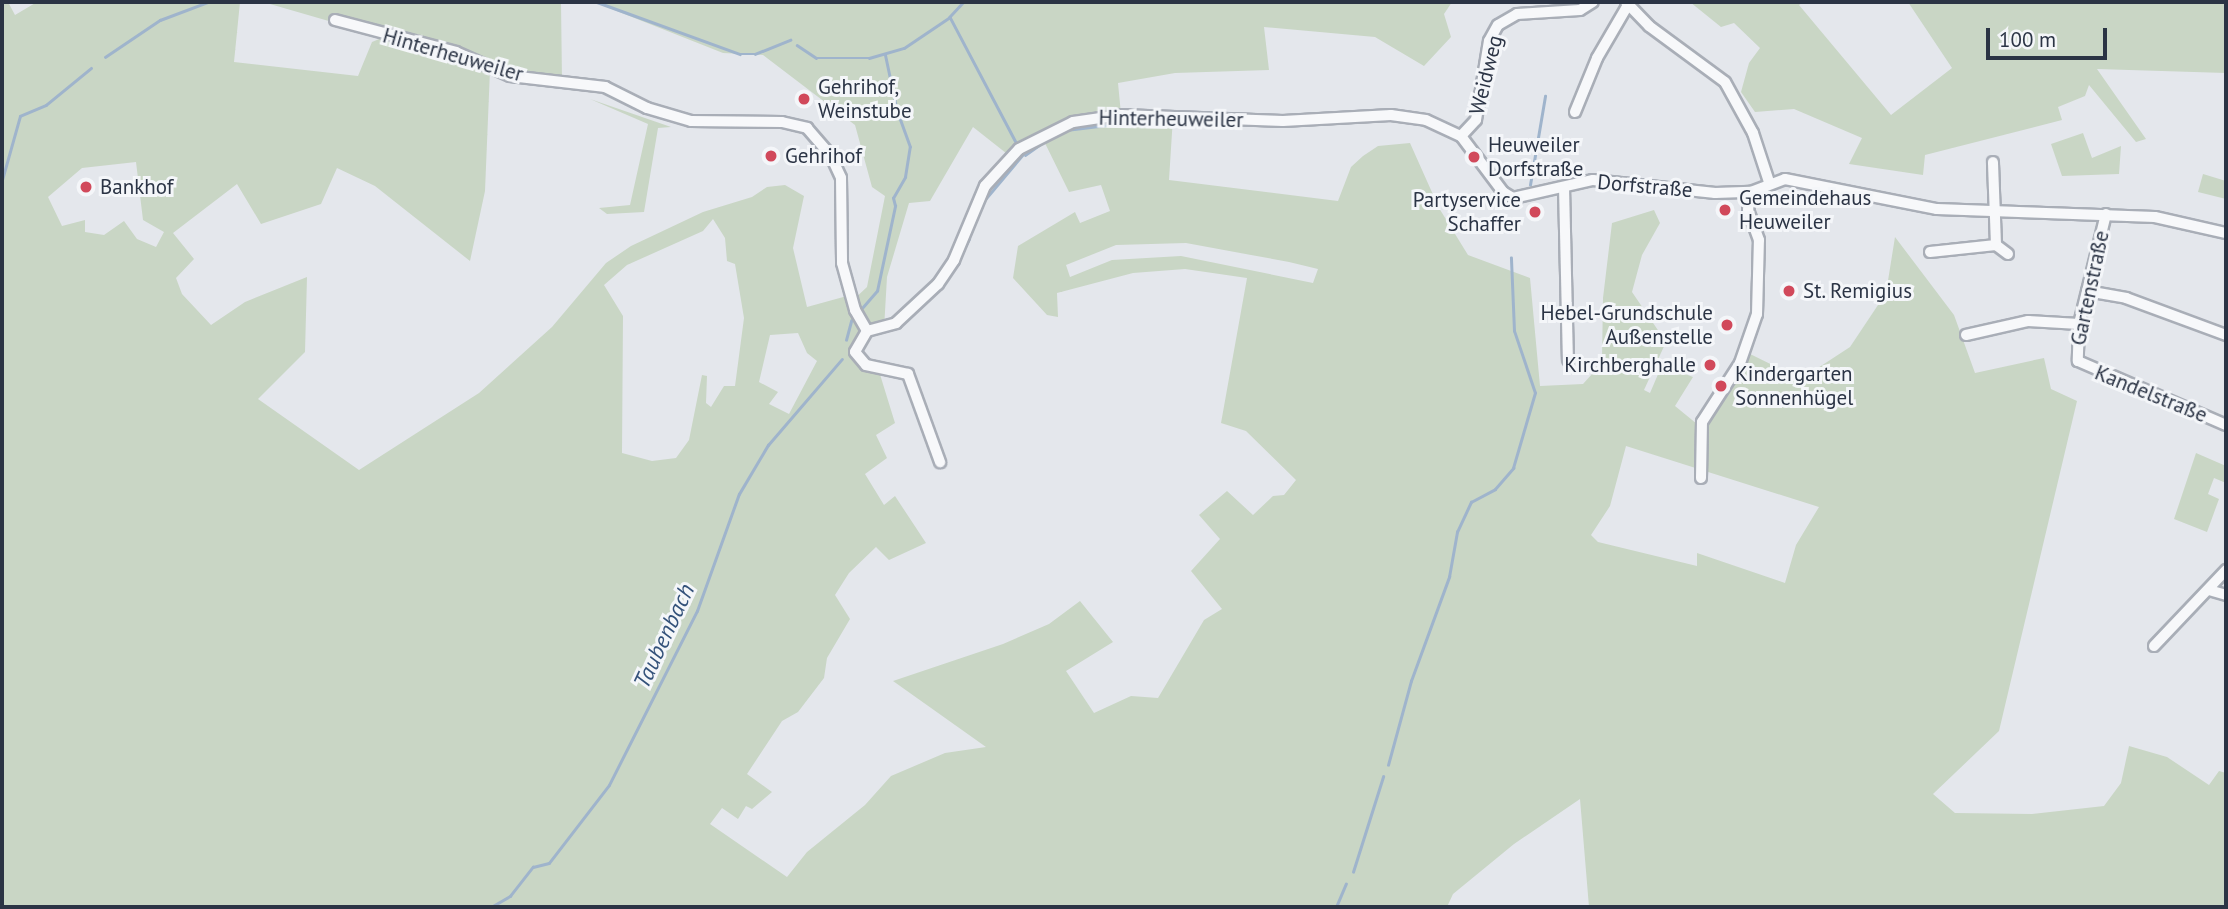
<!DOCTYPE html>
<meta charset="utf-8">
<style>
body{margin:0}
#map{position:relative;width:2228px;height:909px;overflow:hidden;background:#e4e7ec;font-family:"PT Sans",sans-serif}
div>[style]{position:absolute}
.green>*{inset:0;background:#c9d6c5}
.stream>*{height:2.5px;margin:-1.25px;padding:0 1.25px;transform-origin:1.25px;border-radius:1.25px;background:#9fb4cc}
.roads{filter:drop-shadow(2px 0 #a9aeb7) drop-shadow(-2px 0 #a9aeb7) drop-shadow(0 2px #a9aeb7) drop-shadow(0 -2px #a9aeb7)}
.minor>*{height:10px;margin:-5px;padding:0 5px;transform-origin:5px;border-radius:5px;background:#f7f8fa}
.dots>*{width:19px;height:19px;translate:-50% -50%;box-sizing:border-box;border:4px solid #f4f6f9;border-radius:50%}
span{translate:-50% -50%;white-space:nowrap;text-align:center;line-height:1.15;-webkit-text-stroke:6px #f4f6f9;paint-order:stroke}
.street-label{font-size:21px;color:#2b3445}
.poi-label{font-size:21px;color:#2b3445}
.left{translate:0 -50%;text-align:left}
.right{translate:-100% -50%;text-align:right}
.water-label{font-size:23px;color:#34527a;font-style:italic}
.frame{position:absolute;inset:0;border:4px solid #2b3445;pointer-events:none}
.scale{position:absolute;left:1986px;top:28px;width:121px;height:32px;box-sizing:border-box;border:4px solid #2b3445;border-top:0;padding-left:9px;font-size:21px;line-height:24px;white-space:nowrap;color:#2b3445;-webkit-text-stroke:5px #f4f6f9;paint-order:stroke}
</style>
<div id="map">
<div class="green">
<i style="clip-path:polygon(evenodd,2px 2px,8px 2px,15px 15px,37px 2px,240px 2px,234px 62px,358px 76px,372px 42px,384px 37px,263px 2px,561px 2px,562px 81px,490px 70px,485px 191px,470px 261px,375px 186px,337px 168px,321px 204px,261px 224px,237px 184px,173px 233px,194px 259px,176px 278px,182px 294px,211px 325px,245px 302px,307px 277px,305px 352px,258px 399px,359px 470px,479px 393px,552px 327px,606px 263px,631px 246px,703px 212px,752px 197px,767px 187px,785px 185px,804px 196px,793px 248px,807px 307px,847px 296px,851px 302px,867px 287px,885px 196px,872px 187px,855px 125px,763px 55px,723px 53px,594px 2px,1452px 2px,1444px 14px,1451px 37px,1424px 66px,1375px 37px,1264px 27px,1269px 70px,1175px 73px,1118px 83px,1121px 114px,1173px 117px,1169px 180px,1338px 201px,1351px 167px,1363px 156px,1378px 146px,1410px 143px,1439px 208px,1468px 255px,1530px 278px,1540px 386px,1583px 384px,1592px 374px,1602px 358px,1603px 298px,1612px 223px,1654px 210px,1660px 223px,1642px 255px,1632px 292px,1666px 342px,1644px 390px,1650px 393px,1662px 365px,1693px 377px,1675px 406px,1697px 424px,1744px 351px,1801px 379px,1850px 347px,1886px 293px,1895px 237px,1954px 315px,1975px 373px,2044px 358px,2051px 389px,2077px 401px,1999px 731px,1933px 794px,1955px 813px,2032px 814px,2104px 806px,2121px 783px,2129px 746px,2167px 757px,2209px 785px,2219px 771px,2226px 773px,2226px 907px,1589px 907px,1580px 799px,1514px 844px,1453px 894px,1447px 907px,2px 907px,2px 2px,973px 127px,1011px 157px,1041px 135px,1069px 192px,1101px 185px,1110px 211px,1080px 223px,1075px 212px,1018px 246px,1013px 278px,1047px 315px,1058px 317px,1057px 293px,1133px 273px,1185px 269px,1247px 278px,1221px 423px,1246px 431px,1296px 480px,1284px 495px,1273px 496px,1253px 515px,1227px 491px,1199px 515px,1220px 539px,1191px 571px,1222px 609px,1204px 620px,1158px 698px,1131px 696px,1094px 713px,1066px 671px,1113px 642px,1080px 601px,1049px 624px,1003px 644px,893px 681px,986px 747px,945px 753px,891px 776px,865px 805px,807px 852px,787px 877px,710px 824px,722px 808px,738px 819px,746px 806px,752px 809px,772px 792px,747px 774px,782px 721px,798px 712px,824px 678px,827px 658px,850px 619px,835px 595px,849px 573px,876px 547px,889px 560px,926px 543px,895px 496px,884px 505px,865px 474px,887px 458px,876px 435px,895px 423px,878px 368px,855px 351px,867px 331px,884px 329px,887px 277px,909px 203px,930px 201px,973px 127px,2px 2px,136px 162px,143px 220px,164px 232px,156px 247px,137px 239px,124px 221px,104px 235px,85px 232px,85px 220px,62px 226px,48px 197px,82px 168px,136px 162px,2px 2px,713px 219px,725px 238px,727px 261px,735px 264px,744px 318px,735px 386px,724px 386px,711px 407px,706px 403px,707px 376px,702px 375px,689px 440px,676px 458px,652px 461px,622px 453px,623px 316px,604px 285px,627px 265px,703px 231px,713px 219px,2px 2px,1186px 243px,1289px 262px,1318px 269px,1313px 283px,1181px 256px,1112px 260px,1070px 277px,1066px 265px,1116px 245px,1186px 243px,2px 2px,798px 333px,807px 353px,817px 361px,789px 414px,769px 404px,778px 392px,759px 382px,770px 335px,798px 333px,2px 2px,1626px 446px,1819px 507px,1796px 545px,1785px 583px,1697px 553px,1697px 566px,1598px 542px,1591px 535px,1610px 506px,1626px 446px)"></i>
<i style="clip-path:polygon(1690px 2px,1803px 2px,1799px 5px,1891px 115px,1952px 68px,1908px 2px,2226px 2px,2226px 73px,2097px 69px,2146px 139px,2136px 142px,2089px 85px,2085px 96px,2058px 107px,2062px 120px,1925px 155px,1923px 175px,1849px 164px,1862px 138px,1794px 109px,1755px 112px,1741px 92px,1749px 63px,1760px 48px,1734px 23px,1721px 27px)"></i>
<i style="clip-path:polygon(590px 99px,671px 127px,658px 128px,644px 212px,607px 214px,599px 208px,630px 205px,648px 124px)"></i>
<i style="clip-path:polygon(2083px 133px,2092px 158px,2121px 146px,2119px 174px,2062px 176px,2051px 144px)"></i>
<i style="clip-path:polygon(2203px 174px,2226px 181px,2226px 199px,2198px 192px)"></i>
<i style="clip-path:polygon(2196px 453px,2226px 466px,2226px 483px,2214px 478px,2208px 494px,2219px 499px,2207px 532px,2174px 519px)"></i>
</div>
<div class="stream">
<i style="left:597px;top:2px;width:152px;rotate:20deg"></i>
<i style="left:740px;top:54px;width:15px"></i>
<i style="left:755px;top:54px;width:38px;rotate:-22deg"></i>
<i style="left:964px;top:2px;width:21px;rotate:133deg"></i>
<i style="left:950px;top:17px;width:141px;rotate:62.2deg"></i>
<i style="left:797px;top:45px;width:23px;rotate:34deg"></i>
<i style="left:816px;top:58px;width:53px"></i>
<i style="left:869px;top:58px;width:36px;rotate:-16deg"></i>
<i style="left:904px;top:48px;width:55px;rotate:-34deg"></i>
<i style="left:105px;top:57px;width:66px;rotate:-33.9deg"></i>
<i style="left:160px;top:20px;width:51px;rotate:-20.6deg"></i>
<i style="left:1066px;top:130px;width:66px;rotate:-6.9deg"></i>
<i style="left:1025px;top:155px;width:21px;rotate:-35deg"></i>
<i style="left:2px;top:180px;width:66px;rotate:-74.3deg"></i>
<i style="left:20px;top:116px;width:28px;rotate:-23deg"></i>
<i style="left:46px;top:105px;width:58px;rotate:-39.4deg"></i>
<i style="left:1530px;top:185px;width:90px;rotate:-80.4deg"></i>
<i style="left:983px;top:202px;width:64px;rotate:-50.1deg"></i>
<i style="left:960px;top:256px;width:19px;rotate:-62deg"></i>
<i style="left:862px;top:308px;width:23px;rotate:-49deg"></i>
<i style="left:877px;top:291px;width:87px;rotate:-78deg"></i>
<i style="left:895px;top:206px;width:8px;rotate:-104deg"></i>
<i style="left:893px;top:198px;width:24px;rotate:-60deg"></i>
<i style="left:905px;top:177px;width:30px;rotate:-81deg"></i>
<i style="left:910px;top:147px;width:37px;rotate:-110deg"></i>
<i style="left:897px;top:112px;width:58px;rotate:-101.9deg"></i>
<i style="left:909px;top:317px;width:45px;rotate:-43.2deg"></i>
<i style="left:846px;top:340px;width:20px;rotate:-75deg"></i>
<i style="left:1388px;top:765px;width:87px;rotate:-74.7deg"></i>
<i style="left:1411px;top:681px;width:111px;rotate:-69.9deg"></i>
<i style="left:1449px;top:577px;width:46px;rotate:-79.9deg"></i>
<i style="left:1457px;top:532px;width:33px;rotate:-65deg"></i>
<i style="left:1471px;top:502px;width:27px;rotate:-28deg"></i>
<i style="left:1495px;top:489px;width:28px;rotate:-49deg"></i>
<i style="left:1513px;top:468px;width:78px;rotate:-73.7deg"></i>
<i style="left:1535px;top:393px;width:65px;rotate:-108.7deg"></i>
<i style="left:1514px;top:331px;width:73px;rotate:-92.4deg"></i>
<i style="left:1353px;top:872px;width:100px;rotate:-72.5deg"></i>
<i style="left:491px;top:907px;width:22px;rotate:-30deg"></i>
<i style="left:510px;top:896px;width:37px;rotate:-52deg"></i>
<i style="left:533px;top:867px;width:16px;rotate:-14deg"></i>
<i style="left:549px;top:863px;width:98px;rotate:-52.4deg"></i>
<i style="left:609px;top:785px;width:195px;rotate:-63.2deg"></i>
<i style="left:697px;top:611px;width:124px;rotate:-70.3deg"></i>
<i style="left:739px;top:494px;width:57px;rotate:-59.4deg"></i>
<i style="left:768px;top:445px;width:113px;rotate:-49.3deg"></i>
<i style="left:1336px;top:907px;width:25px;rotate:-67deg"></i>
</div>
<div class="roads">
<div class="minor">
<i style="left:1626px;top:2px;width:33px;rotate:46deg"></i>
<i style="left:1649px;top:26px;width:94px;rotate:36.4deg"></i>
<i style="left:1725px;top:82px;width:58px;rotate:61.2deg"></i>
<i style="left:1753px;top:133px;width:52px;rotate:71.9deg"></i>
<i style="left:335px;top:20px;width:125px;rotate:14.8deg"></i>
<i style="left:456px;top:52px;width:59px;rotate:24deg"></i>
<i style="left:510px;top:76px;width:96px;rotate:6.6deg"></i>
<i style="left:605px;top:87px;width:47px;rotate:26.6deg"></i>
<i style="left:647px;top:108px;width:46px;rotate:16.5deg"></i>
<i style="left:691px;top:121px;width:91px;rotate:0.6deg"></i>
<i style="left:782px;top:122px;width:26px;rotate:13deg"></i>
<i style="left:807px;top:128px;width:35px;rotate:49deg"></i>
<i style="left:830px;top:154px;width:26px;rotate:65deg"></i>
<i style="left:841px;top:178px;width:85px;rotate:89.3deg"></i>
<i style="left:842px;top:263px;width:49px;rotate:74.5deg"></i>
<i style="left:855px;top:310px;width:24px;rotate:60deg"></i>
<i style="left:867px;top:331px;width:30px;rotate:-15deg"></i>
<i style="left:896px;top:323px;width:57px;rotate:-42.9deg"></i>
<i style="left:938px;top:284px;width:29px;rotate:-56deg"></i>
<i style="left:954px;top:260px;width:80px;rotate:-67.3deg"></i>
<i style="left:985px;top:186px;width:50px;rotate:-47.4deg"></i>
<i style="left:1019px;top:149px;width:60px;rotate:-26.6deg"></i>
<i style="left:1073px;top:122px;width:49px;rotate:-8.3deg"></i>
<i style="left:1121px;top:115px;width:162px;rotate:2.1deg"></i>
<i style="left:1283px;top:121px;width:108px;rotate:-3.2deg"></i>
<i style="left:1391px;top:115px;width:35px;rotate:8deg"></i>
<i style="left:1426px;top:120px;width:38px;rotate:25deg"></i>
<i style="left:1461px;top:136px;width:70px;rotate:53.1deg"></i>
<i style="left:1503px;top:192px;width:12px;rotate:31deg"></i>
<i style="left:1513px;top:198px;width:82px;rotate:-12.7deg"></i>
<i style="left:1593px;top:180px;width:123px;rotate:6.1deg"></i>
<i style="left:1715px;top:193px;width:36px;rotate:-2deg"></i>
<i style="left:1751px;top:192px;width:36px;rotate:-21deg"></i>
<i style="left:1785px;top:179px;width:155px;rotate:11.2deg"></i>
<i style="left:1937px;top:209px;width:218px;rotate:2.1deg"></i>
<i style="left:2155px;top:217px;width:73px;rotate:12.7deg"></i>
<i style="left:1575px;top:112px;width:58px;rotate:-67.8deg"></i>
<i style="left:1597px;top:58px;width:61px;rotate:-59.7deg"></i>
<i style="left:1461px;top:136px;width:22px;rotate:-47deg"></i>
<i style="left:1476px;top:120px;width:80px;rotate:-80.7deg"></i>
<i style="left:1489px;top:41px;width:18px;rotate:-61deg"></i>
<i style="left:1498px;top:25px;width:22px;rotate:-30deg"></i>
<i style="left:1517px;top:14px;width:63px;rotate:-3.6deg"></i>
<i style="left:1580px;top:10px;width:15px;rotate:-32deg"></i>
<i style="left:1564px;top:187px;width:173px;rotate:88.7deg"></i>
<i style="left:2106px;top:214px;width:113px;rotate:103.8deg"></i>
<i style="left:2079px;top:324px;width:37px;rotate:92deg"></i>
<i style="left:2078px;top:361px;width:161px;rotate:23.4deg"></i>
<i style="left:1996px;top:245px;width:15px;rotate:37deg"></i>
<i style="left:1930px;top:252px;width:66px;rotate:-6.1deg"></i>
<i style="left:1996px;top:245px;width:83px;rotate:-92.1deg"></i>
<i style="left:2087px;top:291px;width:40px;rotate:10deg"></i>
<i style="left:2126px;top:298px;width:107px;rotate:20.3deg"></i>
<i style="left:867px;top:331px;width:24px;rotate:120deg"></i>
<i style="left:855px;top:352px;width:17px;rotate:50deg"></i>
<i style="left:866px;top:365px;width:43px;rotate:12.1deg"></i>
<i style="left:908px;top:374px;width:94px;rotate:70deg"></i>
<i style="left:1966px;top:335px;width:64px;rotate:-12.7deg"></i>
<i style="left:2028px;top:321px;width:51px;rotate:3.4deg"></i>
<i style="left:1701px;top:478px;width:56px;rotate:-89deg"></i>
<i style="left:1702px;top:422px;width:70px;rotate:-57.2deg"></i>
<i style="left:1740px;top:363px;width:52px;rotate:-70.9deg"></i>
<i style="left:1757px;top:314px;width:74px;rotate:-88.5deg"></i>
<i style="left:1759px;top:240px;width:32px;rotate:-110deg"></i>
<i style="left:1748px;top:210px;width:18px;rotate:-81deg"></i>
<i style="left:2209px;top:590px;width:18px;rotate:16deg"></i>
<i style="left:2154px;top:646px;width:105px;rotate:-46.5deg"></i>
</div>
</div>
<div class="dots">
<i style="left:804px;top:99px;background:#d1495b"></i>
<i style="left:771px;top:156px;background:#d1495b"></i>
<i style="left:1474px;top:157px;background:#d1495b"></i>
<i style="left:86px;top:187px;background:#d1495b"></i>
<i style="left:1725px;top:210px;background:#d1495b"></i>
<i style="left:1535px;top:212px;background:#d1495b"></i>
<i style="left:1789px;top:291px;background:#d1495b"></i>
<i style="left:1727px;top:325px;background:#d1495b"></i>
<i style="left:1710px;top:365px;background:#d1495b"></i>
<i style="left:1721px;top:386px;background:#d1495b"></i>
</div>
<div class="street-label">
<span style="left:453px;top:55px;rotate:16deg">Hinterheuweiler</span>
<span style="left:1486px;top:75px;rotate:-76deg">Weidweg</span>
<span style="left:1171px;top:119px;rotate:1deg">Hinterheuweiler</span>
<span style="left:1645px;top:186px;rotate:5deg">Dorfstraße</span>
<span style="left:2090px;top:288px;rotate:-78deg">Gartenstraße</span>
<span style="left:2151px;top:394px;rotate:22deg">Kandelstraße</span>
</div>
<div class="poi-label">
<span class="left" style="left:818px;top:99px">Gehrihof,<br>Weinstube</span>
<span class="left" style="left:1488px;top:157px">Heuweiler<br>Dorfstraße</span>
<span class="left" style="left:785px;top:156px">Gehrihof</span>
<span class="left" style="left:100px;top:187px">Bankhof</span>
<span class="left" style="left:1739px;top:210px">Gemeindehaus<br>Heuweiler</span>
<span class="right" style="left:1521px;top:212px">Partyservice<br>Schaffer</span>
<span class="left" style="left:1803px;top:291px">St. Remigius</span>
<span class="right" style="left:1713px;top:325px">Hebel-Grundschule<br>Außenstelle</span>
<span class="right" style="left:1696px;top:365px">Kirchberghalle</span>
<span class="left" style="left:1735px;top:386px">Kindergarten<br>Sonnenhügel</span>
</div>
<div class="water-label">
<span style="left:664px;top:636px;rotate:-65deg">Taubenbach</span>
</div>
<div class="frame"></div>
<div class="scale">100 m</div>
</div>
